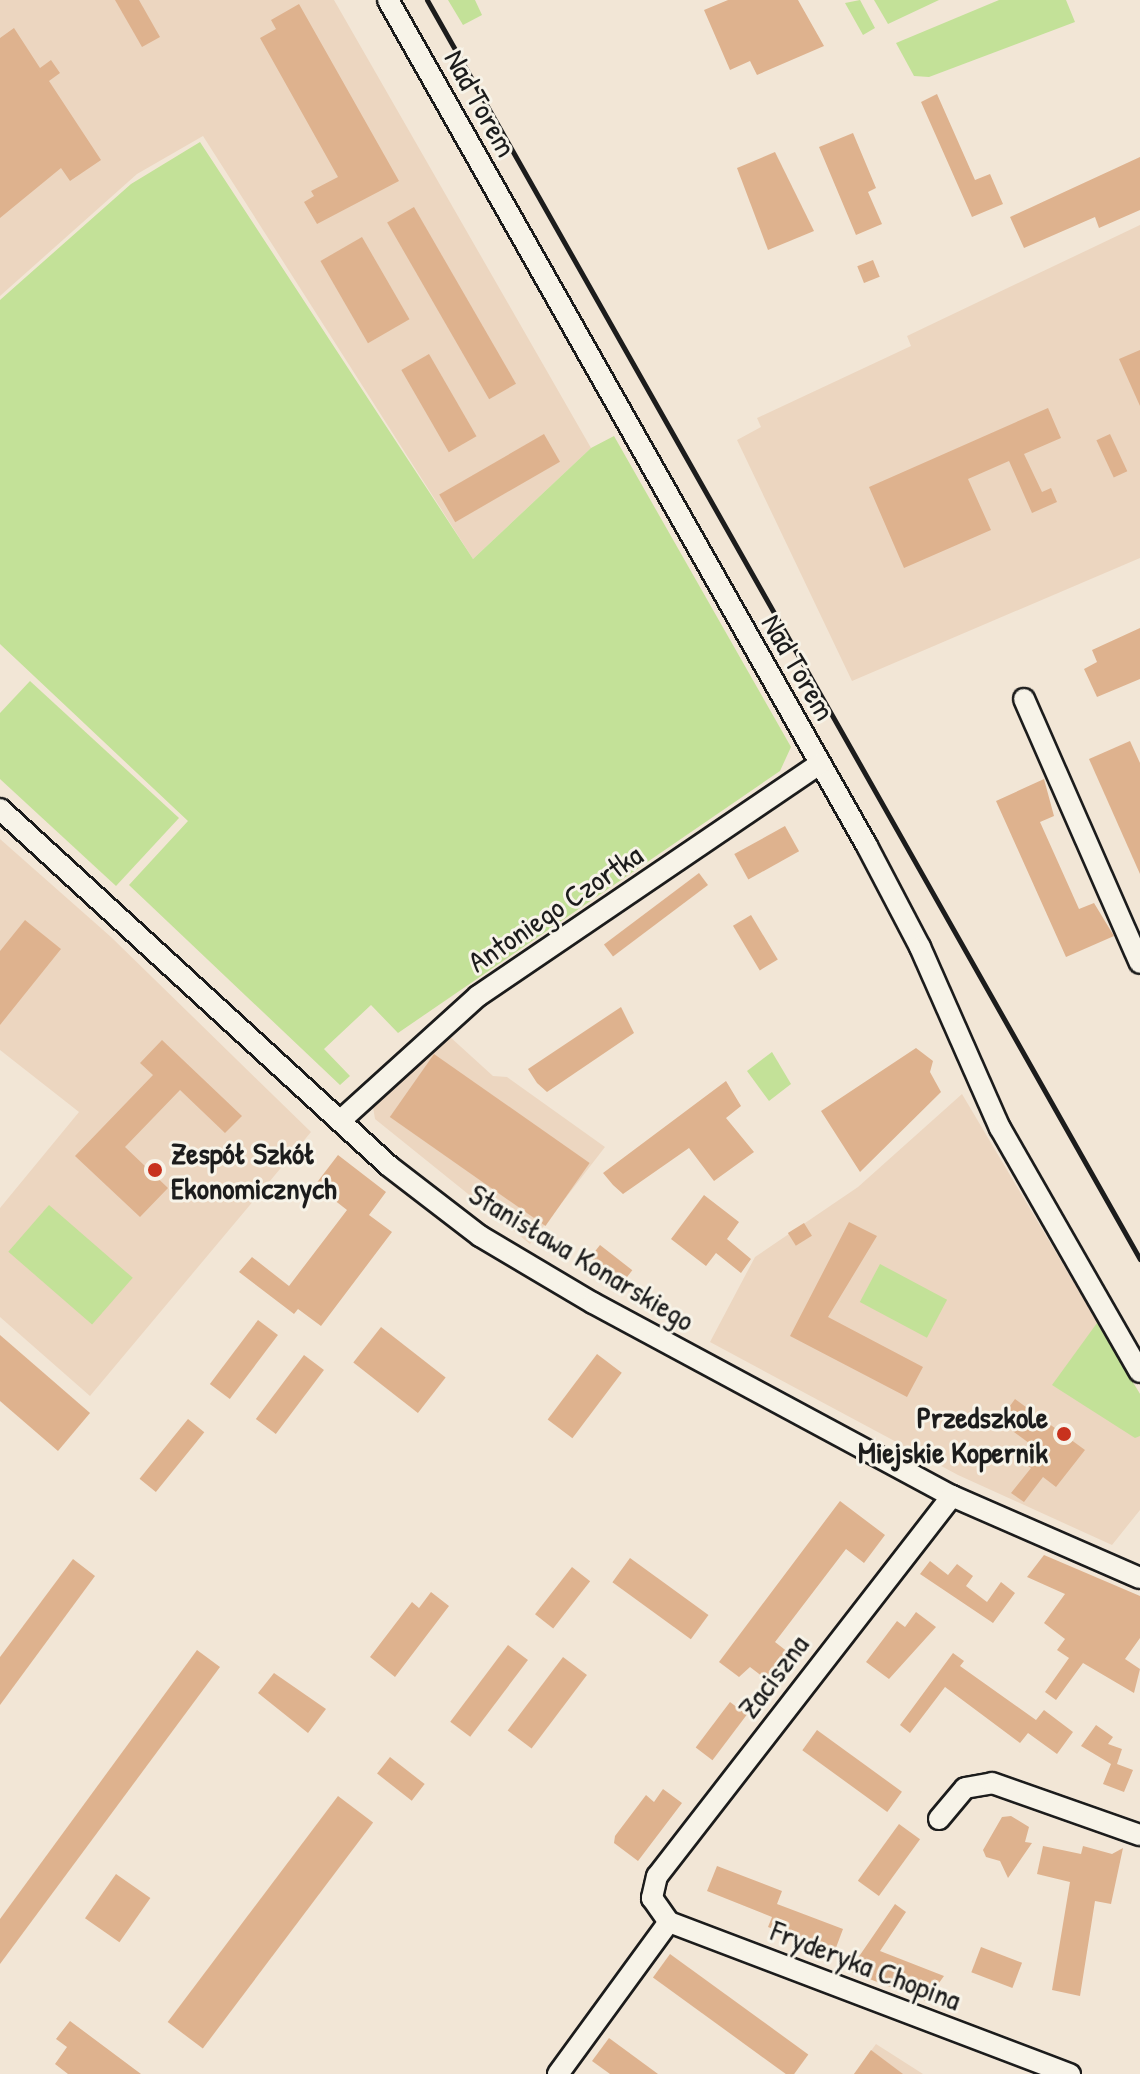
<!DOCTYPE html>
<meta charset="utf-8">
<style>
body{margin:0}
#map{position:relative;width:1140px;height:2074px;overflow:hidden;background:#f2e6d6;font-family:"Patrick Hand",sans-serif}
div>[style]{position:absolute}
.built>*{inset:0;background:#ecd6c0}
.green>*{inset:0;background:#c3e198;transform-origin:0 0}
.building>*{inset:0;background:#deb28e;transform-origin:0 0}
.roads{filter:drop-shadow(2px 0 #1c1c1c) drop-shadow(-2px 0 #1c1c1c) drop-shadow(0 2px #1c1c1c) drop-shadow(0 -2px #1c1c1c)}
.minor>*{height:20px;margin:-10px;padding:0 10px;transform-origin:10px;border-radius:10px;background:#f7f3e8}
.rail>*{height:5px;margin:-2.5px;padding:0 2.5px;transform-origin:2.5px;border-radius:2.5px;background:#1c1c1c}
.dots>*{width:22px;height:22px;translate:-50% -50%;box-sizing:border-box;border:4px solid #f7f3e8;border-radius:50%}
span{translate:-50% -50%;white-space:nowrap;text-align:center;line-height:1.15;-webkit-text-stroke:6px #f7f3e8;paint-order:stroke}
.street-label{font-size:30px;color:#1c1c1c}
.poi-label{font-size:30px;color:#1c1c1c;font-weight:700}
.left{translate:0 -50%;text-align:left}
.right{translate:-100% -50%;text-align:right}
</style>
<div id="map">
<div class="built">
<i style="clip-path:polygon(0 0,334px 0,591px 448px,473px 559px,203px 136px,137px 174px,0 296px)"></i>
<i style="clip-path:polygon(1140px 225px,1140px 558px,852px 681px,737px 440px,761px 427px,757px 418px,911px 346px,907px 336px)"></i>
<i style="clip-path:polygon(0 839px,111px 937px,311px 1132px,90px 1396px,0 1317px,0 1208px,79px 1112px,0 1050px)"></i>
<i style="clip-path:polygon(449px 1036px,493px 1076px,507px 1077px,605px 1147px,530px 1244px,375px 1119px,373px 1107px,381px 1094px)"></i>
<i style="clip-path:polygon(962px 1094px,1140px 1394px,1140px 1510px,1112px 1545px,958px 1475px,710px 1342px,755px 1257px,858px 1187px)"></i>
<i style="clip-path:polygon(876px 2044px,923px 2074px,854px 2074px)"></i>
</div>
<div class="green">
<i style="clip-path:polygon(448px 0,475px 0,482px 15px,463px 25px)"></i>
<i style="clip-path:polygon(860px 0,875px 28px,863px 35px,845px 3px)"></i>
<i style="clip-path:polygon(874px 0,939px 0,888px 24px)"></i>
<i style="clip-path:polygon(999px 0,1066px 0,1075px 22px,929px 77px,914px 76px,896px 43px)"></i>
<i style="clip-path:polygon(200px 142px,473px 559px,591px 448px,614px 436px,791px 747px,780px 771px,398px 1033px,371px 1005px,324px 1049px,350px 1076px,340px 1085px,129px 885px,188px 821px,0 644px,0 300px,131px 184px)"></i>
<i style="clip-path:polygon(30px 681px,179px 818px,116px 886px,0 779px,0 713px)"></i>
<i style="clip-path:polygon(772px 1052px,791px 1084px,769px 1101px,747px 1071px)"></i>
<i style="left:49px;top:1205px;width:111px;height:62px;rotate:41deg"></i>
<i style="left:880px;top:1264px;width:76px;height:43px;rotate:28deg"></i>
<i style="clip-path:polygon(1097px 1323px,1140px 1394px,1140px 1436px,1135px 1438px,1052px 1385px)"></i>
</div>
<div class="building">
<i style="clip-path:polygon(115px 0,139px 0,160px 37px,142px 47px)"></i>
<i style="clip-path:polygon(728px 0,798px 0,824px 46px,757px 75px,750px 61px,730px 70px,704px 10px)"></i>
<i style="clip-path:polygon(299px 4px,399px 181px,317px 224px,304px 202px,314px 196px,311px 191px,338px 177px,260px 38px,276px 29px,271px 20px)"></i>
<i style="clip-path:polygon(14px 28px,40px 68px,51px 60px,60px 73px,49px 81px,101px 160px,70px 181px,61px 168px,0 218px,0 38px)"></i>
<i style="clip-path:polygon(937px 94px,975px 180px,990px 174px,1003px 204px,972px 217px,921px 102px)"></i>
<i style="clip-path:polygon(853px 133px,876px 188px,868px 192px,882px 224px,856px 235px,819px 147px)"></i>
<i style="clip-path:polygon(775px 152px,814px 231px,768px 250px,737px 168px)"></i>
<i style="clip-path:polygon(1140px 157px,1140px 210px,1099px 228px,1095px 217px,1024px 248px,1010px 217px)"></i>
<i style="left:414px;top:207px;width:204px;height:31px;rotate:60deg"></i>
<i style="left:362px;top:237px;width:95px;height:48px;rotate:60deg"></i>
<i style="left:873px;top:260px;width:18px;height:17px;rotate:68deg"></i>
<i style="clip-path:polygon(1140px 350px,1140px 406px,1119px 359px)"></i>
<i style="left:429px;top:354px;width:95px;height:32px;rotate:60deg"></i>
<i style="clip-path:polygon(1048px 408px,1061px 438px,1024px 454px,1042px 492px,1051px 488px,1057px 502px,1032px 513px,1009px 461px,968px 479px,991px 530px,904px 568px,869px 487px)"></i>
<i style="left:544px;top:434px;width:32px;height:121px;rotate:60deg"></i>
<i style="left:1110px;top:434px;width:41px;height:15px;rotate:65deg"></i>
<i style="clip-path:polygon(1140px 628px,1140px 679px,1097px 697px,1084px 669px,1097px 662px,1092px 650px)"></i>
<i style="clip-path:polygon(1130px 741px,1140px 763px,1140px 874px,1089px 759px)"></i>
<i style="clip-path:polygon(1044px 779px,1054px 816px,1040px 822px,1079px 909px,1094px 903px,1114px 936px,1066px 957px,996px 801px)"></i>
<i style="left:785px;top:826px;width:29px;height:58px;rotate:61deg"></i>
<i style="left:699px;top:873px;width:15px;height:119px;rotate:53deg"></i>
<i style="left:751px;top:915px;width:52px;height:21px;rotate:59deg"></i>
<i style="clip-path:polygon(25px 920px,61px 949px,0 1025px,0 951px)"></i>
<i style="clip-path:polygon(621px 1007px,634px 1033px,547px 1092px,537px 1083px,528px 1069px)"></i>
<i style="clip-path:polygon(162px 1040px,242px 1116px,225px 1133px,180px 1090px,125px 1147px,168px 1188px,140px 1217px,75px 1156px,153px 1075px,140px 1063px)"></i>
<i style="clip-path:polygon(916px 1048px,933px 1061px,930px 1072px,941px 1092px,860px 1172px,821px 1111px)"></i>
<i style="left:434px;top:1054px;width:190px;height:77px;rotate:35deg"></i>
<i style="clip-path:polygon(726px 1081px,741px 1106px,726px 1118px,754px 1152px,714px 1181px,689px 1148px,623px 1194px,613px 1185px,603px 1173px)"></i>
<i style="clip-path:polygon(338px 1155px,386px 1192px,369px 1215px,392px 1232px,321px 1326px,298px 1309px,294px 1314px,239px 1272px,252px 1257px,289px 1286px,347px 1210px,315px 1185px)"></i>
<i style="clip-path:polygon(704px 1195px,739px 1222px,727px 1239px,751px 1259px,741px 1273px,716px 1253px,706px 1266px,671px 1239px)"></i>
<i style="clip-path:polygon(849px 1222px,877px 1236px,828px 1317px,923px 1367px,907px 1397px,790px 1336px)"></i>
<i style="left:804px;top:1223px;width:15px;height:19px;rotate:58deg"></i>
<i style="left:600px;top:1245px;width:41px;height:16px;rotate:38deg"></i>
<i style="left:258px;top:1320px;width:25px;height:80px;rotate:37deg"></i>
<i style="left:381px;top:1327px;width:82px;height:45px;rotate:38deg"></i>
<i style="clip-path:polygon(0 1335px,90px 1413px,58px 1451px,0 1401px)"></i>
<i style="left:597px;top:1354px;width:31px;height:82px;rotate:37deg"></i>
<i style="left:304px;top:1355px;width:25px;height:80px;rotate:37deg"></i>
<i style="clip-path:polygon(1015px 1399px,1085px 1450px,1056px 1487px,1043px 1477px,1024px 1502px,1011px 1493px,1031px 1468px,1017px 1458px,1029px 1443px,999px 1421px)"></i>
<i style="left:188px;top:1419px;width:21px;height:77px;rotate:39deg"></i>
<i style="clip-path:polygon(840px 1501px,885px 1535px,864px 1563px,846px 1549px,775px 1642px,793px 1656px,772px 1684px,750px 1667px,739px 1677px,719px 1662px)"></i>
<i style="clip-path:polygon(1044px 1555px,1140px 1596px,1140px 1638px,1125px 1659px,1140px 1669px,1134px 1693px,1083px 1663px,1056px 1700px,1045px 1692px,1069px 1658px,1057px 1650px,1065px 1639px,1044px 1623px,1065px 1594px,1027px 1577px)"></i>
<i style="left:630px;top:1558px;width:97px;height:30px;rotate:36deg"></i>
<i style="clip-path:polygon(73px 1559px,95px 1576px,0 1705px,0 1657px)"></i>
<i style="clip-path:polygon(930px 1561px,948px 1575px,957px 1564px,973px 1576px,966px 1586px,987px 1602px,1001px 1582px,1015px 1593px,993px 1623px,920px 1574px)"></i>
<i style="left:572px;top:1567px;width:23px;height:60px;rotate:38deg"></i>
<i style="clip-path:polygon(431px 1592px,449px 1606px,395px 1677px,370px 1657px,412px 1602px,419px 1608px)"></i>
<i style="clip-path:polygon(916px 1612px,936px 1627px,889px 1679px,866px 1662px,897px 1621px,905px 1627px)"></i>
<i style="left:508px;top:1645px;width:25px;height:96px;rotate:37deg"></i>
<i style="clip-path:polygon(197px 1650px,220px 1667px,0 1964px,0 1919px)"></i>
<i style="clip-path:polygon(953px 1653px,964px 1661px,960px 1666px,1036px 1720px,1044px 1710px,1073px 1732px,1057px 1754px,1028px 1733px,1020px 1743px,945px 1687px,910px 1733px,900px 1725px)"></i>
<i style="left:563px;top:1657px;width:30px;height:92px;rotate:37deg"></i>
<i style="clip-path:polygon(274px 1673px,326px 1709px,308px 1733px,258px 1693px)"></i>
<i style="left:730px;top:1702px;width:21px;height:57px;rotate:37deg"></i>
<i style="clip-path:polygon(1096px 1725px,1113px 1737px,1108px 1744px,1122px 1749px,1117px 1764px,1133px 1770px,1124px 1792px,1103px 1784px,1111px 1764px,1081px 1746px)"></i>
<i style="left:817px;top:1730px;width:105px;height:25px;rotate:36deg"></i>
<i style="left:390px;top:1757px;width:44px;height:21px;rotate:38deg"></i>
<i style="clip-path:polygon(663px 1789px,682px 1803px,638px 1861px,614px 1843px,615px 1836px,646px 1795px,654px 1802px)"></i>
<i style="left:338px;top:1796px;width:44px;height:283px;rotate:37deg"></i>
<i style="clip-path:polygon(1011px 1816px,1029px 1827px,1025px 1842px,1032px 1843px,1008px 1878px,1000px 1861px,986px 1857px,983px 1850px,1002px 1817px)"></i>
<i style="left:899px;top:1824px;width:26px;height:70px;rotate:36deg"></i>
<i style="clip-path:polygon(1043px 1846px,1081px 1854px,1083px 1846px,1112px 1854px,1123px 1848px,1111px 1904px,1095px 1901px,1080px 1996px,1052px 1990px,1070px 1882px,1037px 1874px)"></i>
<i style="clip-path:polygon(717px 1866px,782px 1891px,777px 1904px,843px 1929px,834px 1953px,768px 1927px,772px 1917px,707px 1891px)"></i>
<i style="left:116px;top:1874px;width:42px;height:54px;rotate:35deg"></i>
<i style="clip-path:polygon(895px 1904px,906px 1912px,880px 1951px,944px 1976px,926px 2001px,849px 1971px)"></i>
<i style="left:981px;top:1947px;width:44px;height:27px;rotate:21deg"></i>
<i style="left:670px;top:1954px;width:171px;height:29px;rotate:36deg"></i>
<i style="clip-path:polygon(70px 2021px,141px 2074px,68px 2074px,55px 2064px,67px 2047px,56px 2039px)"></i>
<i style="clip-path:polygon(609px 2038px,658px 2074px,610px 2074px,592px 2061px)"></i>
<i style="clip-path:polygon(871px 2050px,903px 2074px,854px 2074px)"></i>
</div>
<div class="roads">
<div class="minor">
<i style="left:388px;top:0;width:972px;rotate:60.48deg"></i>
<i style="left:867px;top:846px;width:114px;rotate:62.3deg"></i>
<i style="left:920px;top:947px;width:198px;rotate:66.2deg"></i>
<i style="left:1000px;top:1128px;width:281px;rotate:60.2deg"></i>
<i style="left:1024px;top:699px;width:288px;rotate:66.3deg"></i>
<i style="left:0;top:809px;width:528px;rotate:42.54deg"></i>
<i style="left:389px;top:1166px;width:115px;rotate:37.6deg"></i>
<i style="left:480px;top:1236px;width:131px;rotate:30.7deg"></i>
<i style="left:593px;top:1303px;width:408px;rotate:28.3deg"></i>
<i style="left:952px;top:1496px;width:205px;rotate:23.6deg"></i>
<i style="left:340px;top:1121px;width:186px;rotate:-42.2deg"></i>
<i style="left:478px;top:996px;width:413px;rotate:-34.2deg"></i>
<i style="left:952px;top:1496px;width:481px;rotate:127.8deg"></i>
<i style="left:657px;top:1876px;width:23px;rotate:103deg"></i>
<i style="left:652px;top:1898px;width:29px;rotate:55deg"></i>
<i style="left:669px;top:1922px;width:429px;rotate:20.8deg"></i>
<i style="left:939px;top:1819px;width:40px;rotate:-50deg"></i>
<i style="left:965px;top:1788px;width:27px;rotate:-10deg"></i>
<i style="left:992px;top:1783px;width:157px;rotate:19.4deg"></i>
<i style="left:558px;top:2074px;width:188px;rotate:-53.9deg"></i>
</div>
</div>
<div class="rail">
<i style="left:427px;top:0;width:1447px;rotate:60.48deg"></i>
</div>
<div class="dots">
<i style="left:155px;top:1170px;background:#c8321e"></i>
<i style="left:1064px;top:1434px;background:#c8321e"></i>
</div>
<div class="street-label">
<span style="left:481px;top:103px;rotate:61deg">Nad Torem</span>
<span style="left:799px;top:667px;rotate:60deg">Nad Torem</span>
<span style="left:555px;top:908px;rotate:-34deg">Antoniego Czortka</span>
<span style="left:582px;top:1257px;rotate:31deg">Stanisława Konarskiego</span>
<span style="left:773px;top:1676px;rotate:-53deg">Zaciszna</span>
<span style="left:866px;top:1965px;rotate:21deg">Fryderyka Chopina</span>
</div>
<div class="poi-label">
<span class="left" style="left:171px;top:1170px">Zespół Szkół<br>Ekonomicznych</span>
<span class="right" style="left:1048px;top:1434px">Przedszkole<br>Miejskie Kopernik</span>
</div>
</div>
